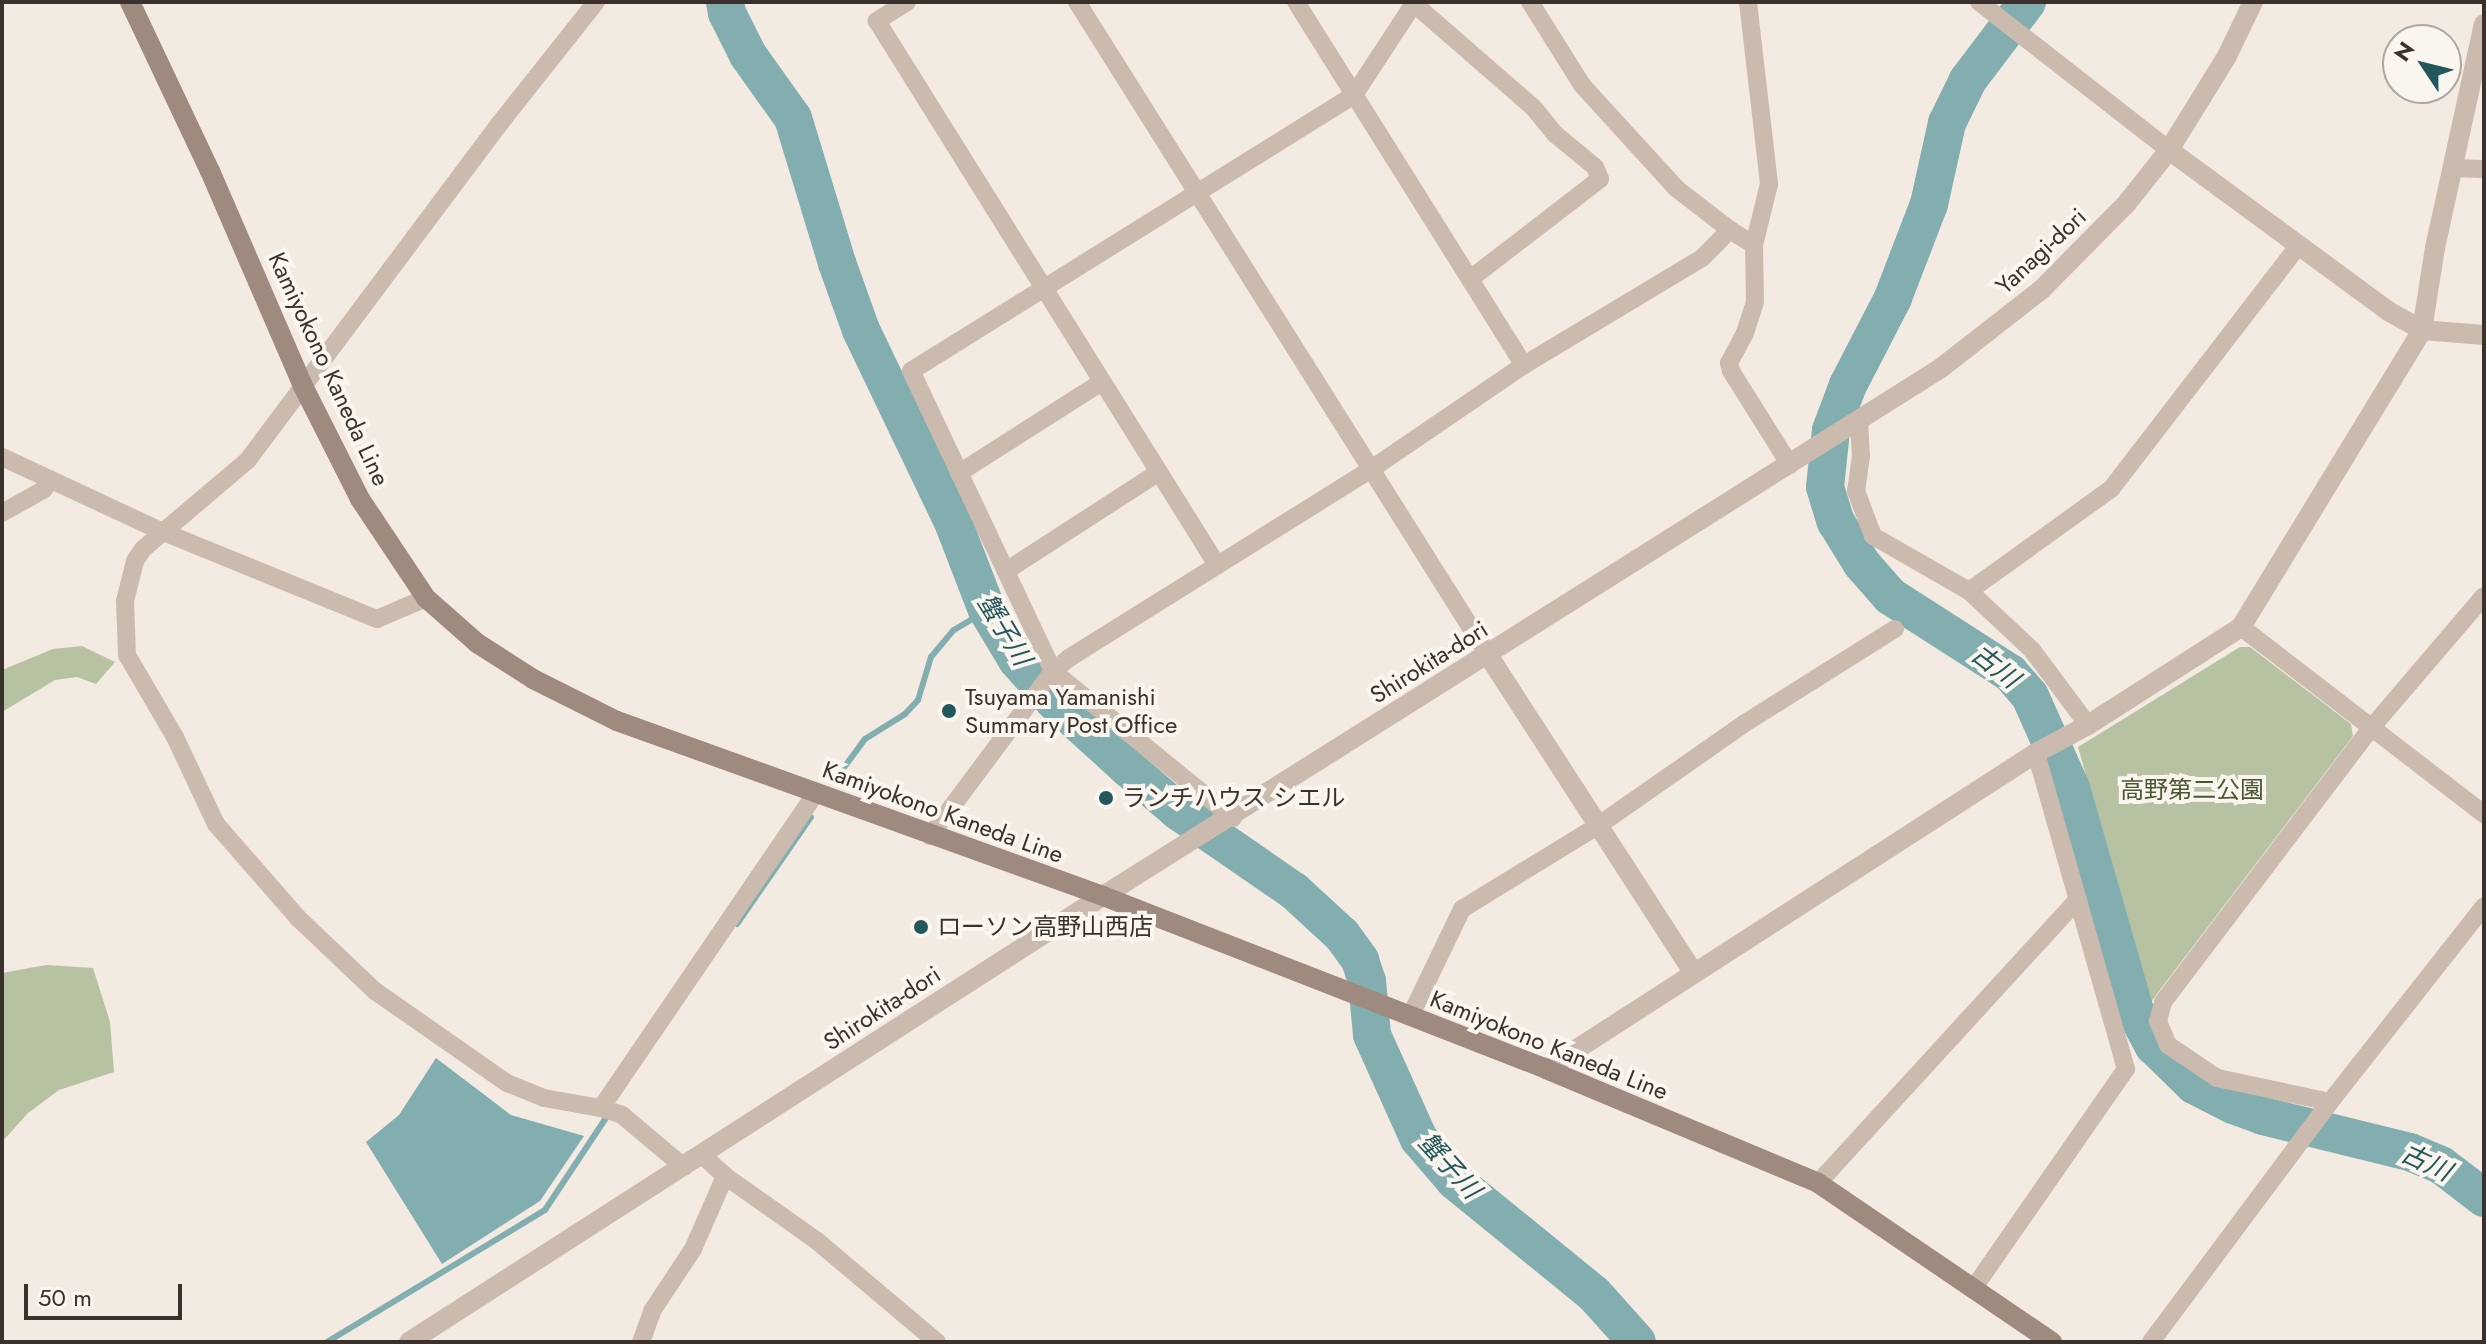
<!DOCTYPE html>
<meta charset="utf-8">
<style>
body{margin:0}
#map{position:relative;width:2486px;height:1344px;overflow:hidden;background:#f3ebe2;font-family:Jost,"Noto Sans JP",sans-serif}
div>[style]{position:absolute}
.green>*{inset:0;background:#b7c2a2}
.water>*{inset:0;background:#82aeaf}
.stream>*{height:6px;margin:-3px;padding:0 3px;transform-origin:3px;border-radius:3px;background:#82aeaf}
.river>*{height:38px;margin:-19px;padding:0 19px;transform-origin:19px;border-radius:19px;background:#82aeaf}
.minor>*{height:18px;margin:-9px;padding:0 9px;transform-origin:9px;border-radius:9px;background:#cbbbae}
.tertiary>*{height:20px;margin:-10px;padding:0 10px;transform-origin:10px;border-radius:10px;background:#cbbbae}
.secondary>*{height:20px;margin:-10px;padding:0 10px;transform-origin:10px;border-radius:10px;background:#9f8a7f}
.dots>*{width:22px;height:22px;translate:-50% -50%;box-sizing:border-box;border:4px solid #faf5ef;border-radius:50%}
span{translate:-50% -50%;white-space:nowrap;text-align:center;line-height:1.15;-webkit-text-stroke:8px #faf5ef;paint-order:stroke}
.street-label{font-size:24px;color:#3a302c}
.poi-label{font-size:24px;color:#3a302c}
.left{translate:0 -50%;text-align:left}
.park-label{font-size:24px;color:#495830}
.water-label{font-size:26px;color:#22575b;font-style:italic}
.frame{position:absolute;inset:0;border:4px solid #3a302c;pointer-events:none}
.north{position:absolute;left:2382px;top:24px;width:80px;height:80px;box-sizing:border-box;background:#faf5ef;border:2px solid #ada6a1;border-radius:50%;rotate:305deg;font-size:22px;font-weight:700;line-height:32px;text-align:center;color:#3a302c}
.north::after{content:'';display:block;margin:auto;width:28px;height:36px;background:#22575b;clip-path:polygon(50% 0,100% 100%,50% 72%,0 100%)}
.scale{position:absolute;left:24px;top:1284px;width:158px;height:36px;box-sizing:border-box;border:4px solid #3a302c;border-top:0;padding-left:10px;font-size:24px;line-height:28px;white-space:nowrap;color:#3a302c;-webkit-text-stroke:6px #faf5ef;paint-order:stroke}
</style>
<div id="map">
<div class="green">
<i style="clip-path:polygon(82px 646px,115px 662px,96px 684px,77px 677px,55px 680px,2px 712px,2px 670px,53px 649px)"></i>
<i style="clip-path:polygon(2240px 647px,2250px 647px,2351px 724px,2353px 736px,2150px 1003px,2078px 747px)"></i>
<i style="clip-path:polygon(46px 965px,93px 968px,110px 1022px,114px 1072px,59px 1090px,28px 1113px,2px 1142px,2px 973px)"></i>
</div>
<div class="water">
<i style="clip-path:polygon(436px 1058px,511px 1115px,584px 1136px,540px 1201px,442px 1264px,366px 1142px,399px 1115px)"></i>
</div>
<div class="stream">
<i style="left:840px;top:773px;width:42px;rotate:-53.7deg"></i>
<i style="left:865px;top:739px;width:47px;rotate:-32deg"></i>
<i style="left:905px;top:714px;width:19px;rotate:-47deg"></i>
<i style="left:918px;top:700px;width:45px;rotate:-73.2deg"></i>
<i style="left:931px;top:657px;width:35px;rotate:-50deg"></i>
<i style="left:954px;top:630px;width:39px;rotate:-31deg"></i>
<i style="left:737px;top:924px;width:130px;rotate:-55.3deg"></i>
<i style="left:327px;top:1342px;width:255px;rotate:-31.2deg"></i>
<i style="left:545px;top:1210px;width:110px;rotate:-56.5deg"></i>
</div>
<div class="river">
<i style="left:725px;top:2px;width:11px;rotate:80deg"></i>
<i style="left:727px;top:13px;width:47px;rotate:63.4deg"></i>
<i style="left:748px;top:55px;width:77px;rotate:54.5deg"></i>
<i style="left:793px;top:118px;width:152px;rotate:73.1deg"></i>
<i style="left:837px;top:263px;width:71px;rotate:70.3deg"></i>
<i style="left:861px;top:330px;width:213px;rotate:64.4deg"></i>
<i style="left:953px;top:522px;width:94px;rotate:68.9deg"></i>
<i style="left:987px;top:610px;width:58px;rotate:59deg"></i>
<i style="left:1017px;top:660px;width:55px;rotate:47.9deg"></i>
<i style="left:1054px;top:701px;width:101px;rotate:42.2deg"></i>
<i style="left:1129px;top:769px;width:65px;rotate:40.6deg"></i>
<i style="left:1178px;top:811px;width:141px;rotate:34.6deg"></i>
<i style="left:1294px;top:891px;width:65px;rotate:42.5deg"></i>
<i style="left:1342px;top:935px;width:31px;rotate:54deg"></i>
<i style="left:1360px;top:960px;width:22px;rotate:72deg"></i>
<i style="left:1367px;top:981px;width:54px;rotate:84.7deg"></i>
<i style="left:1372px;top:1035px;width:114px;rotate:65.7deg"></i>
<i style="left:1419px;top:1139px;width:55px;rotate:49.4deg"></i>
<i style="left:1455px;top:1181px;width:179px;rotate:39.1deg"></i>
<i style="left:1594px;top:1294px;width:64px;rotate:48.1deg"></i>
<i style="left:2027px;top:2px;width:98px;rotate:127.1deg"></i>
<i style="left:1968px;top:80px;width:48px;rotate:116deg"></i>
<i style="left:1947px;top:123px;width:83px;rotate:102.5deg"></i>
<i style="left:1929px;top:204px;width:101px;rotate:111deg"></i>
<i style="left:1893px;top:298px;width:98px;rotate:117.3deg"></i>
<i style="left:1848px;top:385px;width:48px;rotate:110.7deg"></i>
<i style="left:1831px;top:430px;width:57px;rotate:96deg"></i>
<i style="left:1825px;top:487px;width:37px;rotate:73deg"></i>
<i style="left:1836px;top:522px;width:49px;rotate:58.2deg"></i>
<i style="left:1862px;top:564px;width:43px;rotate:48.8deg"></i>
<i style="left:1890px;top:596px;width:143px;rotate:32.7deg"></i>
<i style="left:2010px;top:673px;width:30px;rotate:49deg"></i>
<i style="left:2030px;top:696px;width:101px;rotate:66deg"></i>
<i style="left:2071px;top:788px;width:232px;rotate:74deg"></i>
<i style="left:2135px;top:1011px;width:40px;rotate:62deg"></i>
<i style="left:2154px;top:1046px;width:56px;rotate:44.3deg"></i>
<i style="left:2194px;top:1085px;width:44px;rotate:27.1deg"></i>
<i style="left:2233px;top:1105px;width:32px;rotate:20deg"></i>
<i style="left:2263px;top:1116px;width:151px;rotate:13.8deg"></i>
<i style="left:2410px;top:1152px;width:34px;rotate:23deg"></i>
<i style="left:2441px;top:1165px;width:54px;rotate:37.5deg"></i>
</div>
<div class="minor">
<i style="left:596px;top:2px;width:154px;rotate:128.4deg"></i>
<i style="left:500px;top:123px;width:421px;rotate:126.8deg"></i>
<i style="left:248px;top:460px;width:138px;rotate:139.7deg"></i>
<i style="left:143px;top:549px;width:14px;rotate:124deg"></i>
<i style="left:135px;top:561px;width:41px;rotate:104deg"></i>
<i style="left:125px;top:601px;width:54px;rotate:87.9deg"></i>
<i style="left:127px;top:655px;width:95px;rotate:59.7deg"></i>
<i style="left:175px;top:737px;width:96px;rotate:64.8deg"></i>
<i style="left:216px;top:824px;width:125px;rotate:48.9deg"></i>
<i style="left:298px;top:918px;width:106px;rotate:43.5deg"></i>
<i style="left:375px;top:991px;width:161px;rotate:34.9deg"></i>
<i style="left:507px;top:1083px;width:40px;rotate:22deg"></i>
<i style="left:544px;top:1098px;width:58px;rotate:10deg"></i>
<i style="left:601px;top:1108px;width:380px;rotate:-55.7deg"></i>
<i style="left:907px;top:2px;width:36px;rotate:148deg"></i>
<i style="left:877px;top:21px;width:642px;rotate:57.99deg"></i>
<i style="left:1077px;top:2px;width:772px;rotate:57.81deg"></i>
<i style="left:1296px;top:2px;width:429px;rotate:57.9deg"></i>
<i style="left:1412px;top:2px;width:160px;rotate:41deg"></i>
<i style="left:1533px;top:107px;width:35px;rotate:51deg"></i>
<i style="left:1555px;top:134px;width:52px;rotate:39.5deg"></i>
<i style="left:1595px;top:167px;width:13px;rotate:67deg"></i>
<i style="left:1600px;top:179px;width:164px;rotate:142.4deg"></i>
<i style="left:1530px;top:2px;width:98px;rotate:57.9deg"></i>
<i style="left:1582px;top:85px;width:141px;rotate:47.6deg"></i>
<i style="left:1677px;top:189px;width:67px;rotate:37.7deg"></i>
<i style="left:1748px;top:2px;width:183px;rotate:83.4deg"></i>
<i style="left:1769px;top:184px;width:63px;rotate:103.8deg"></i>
<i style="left:1754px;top:245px;width:57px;rotate:89deg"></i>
<i style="left:1755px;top:302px;width:33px;rotate:108deg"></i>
<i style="left:1745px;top:333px;width:34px;rotate:118deg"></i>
<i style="left:1729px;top:363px;width:8px;rotate:76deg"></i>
<i style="left:1731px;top:371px;width:111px;rotate:57.9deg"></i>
<i style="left:1979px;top:2px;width:241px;rotate:37.9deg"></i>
<i style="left:2453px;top:168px;width:31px;rotate:2deg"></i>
<i style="left:1859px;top:420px;width:36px;rotate:87deg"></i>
<i style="left:1861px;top:456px;width:35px;rotate:98deg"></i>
<i style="left:1856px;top:491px;width:48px;rotate:69.3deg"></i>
<i style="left:1873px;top:536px;width:111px;rotate:29.8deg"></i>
<i style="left:1969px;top:591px;width:86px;rotate:43.1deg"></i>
<i style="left:2032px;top:650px;width:94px;rotate:53.3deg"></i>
<i style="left:2px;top:457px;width:175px;rotate:25deg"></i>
<i style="left:161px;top:531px;width:233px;rotate:22.2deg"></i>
<i style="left:377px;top:619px;width:53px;rotate:-23.2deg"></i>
<i style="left:959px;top:473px;width:169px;rotate:-32.5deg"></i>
<i style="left:2px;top:513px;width:47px;rotate:-29.3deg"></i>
<i style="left:43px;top:490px;width:13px;rotate:-51deg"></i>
<i style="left:1006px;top:571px;width:182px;rotate:-32.9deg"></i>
<i style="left:1969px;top:591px;width:175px;rotate:-35.7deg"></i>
<i style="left:2111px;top:489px;width:307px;rotate:-52.4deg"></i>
<i style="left:2241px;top:627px;width:307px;rotate:37.6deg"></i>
<i style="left:1233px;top:818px;width:232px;rotate:-140.8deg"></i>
<i style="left:1053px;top:671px;width:332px;rotate:-115.3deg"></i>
<i style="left:911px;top:371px;width:522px;rotate:-31.92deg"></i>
<i style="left:1354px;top:95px;width:108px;rotate:-56.8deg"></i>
<i style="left:930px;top:836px;width:206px;rotate:-53.3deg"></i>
<i style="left:1053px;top:671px;width:21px;rotate:-39deg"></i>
<i style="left:1069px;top:658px;width:355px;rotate:-32deg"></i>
<i style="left:1370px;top:470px;width:186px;rotate:-34.3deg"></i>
<i style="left:1524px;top:365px;width:208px;rotate:-31deg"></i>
<i style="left:1702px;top:258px;width:40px;rotate:-45deg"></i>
<i style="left:1730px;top:230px;width:28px;rotate:32deg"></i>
<i style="left:1410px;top:1017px;width:120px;rotate:-64.3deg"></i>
<i style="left:1462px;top:909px;width:161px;rotate:-31.5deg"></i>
<i style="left:1599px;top:825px;width:178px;rotate:-34.9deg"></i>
<i style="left:1745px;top:723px;width:177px;rotate:-32.1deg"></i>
<i style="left:2330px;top:1102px;width:116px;rotate:-168deg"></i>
<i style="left:2217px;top:1078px;width:59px;rotate:-146deg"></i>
<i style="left:2168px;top:1045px;width:26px;rotate:-113deg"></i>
<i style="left:2158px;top:1021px;width:20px;rotate:-75deg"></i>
<i style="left:2163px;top:1002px;width:345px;rotate:-52.8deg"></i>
<i style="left:2372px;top:727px;width:172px;rotate:-49.5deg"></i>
<i style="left:601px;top:1108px;width:22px;rotate:18deg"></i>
<i style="left:622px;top:1115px;width:81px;rotate:40deg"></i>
<i style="left:702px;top:1155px;width:31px;rotate:42deg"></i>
<i style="left:725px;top:1176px;width:113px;rotate:35.2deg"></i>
<i style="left:817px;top:1241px;width:157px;rotate:40.1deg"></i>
<i style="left:1818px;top:1183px;width:385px;rotate:-47.5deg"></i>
<i style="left:1973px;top:1289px;width:268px;rotate:-55.2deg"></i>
<i style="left:2126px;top:1069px;width:329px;rotate:-105.9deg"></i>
<i style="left:641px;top:1342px;width:33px;rotate:-70deg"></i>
<i style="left:652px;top:1311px;width:74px;rotate:-56.5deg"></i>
<i style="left:693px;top:1249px;width:80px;rotate:-66.3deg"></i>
<i style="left:2151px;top:1342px;width:299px;rotate:-53.3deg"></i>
<i style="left:2330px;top:1102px;width:249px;rotate:-51.8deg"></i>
</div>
<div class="tertiary">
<i style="left:2169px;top:150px;width:272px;rotate:36.3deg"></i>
<i style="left:2388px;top:311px;width:39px;rotate:29deg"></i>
<i style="left:2422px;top:330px;width:62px;rotate:4.6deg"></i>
<i style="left:1488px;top:655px;width:379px;rotate:57.1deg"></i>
<i style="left:1546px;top:1069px;width:583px;rotate:-32.82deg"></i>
<i style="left:2036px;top:753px;width:59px;rotate:-28.3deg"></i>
<i style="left:2088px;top:725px;width:182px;rotate:-32.6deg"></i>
<i style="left:2241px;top:627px;width:348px;rotate:-58.6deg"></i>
<i style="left:2422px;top:330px;width:83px;rotate:-81deg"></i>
<i style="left:2435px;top:248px;width:229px;rotate:-77.7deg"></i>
<i style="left:409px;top:1342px;width:825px;rotate:-32.73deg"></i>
<i style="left:1103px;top:896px;width:990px;rotate:-32.21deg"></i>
<i style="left:1941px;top:368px;width:127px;rotate:-38deg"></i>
<i style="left:2041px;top:290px;width:122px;rotate:-45.3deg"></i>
<i style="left:2127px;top:203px;width:68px;rotate:-51.6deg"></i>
<i style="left:2169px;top:150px;width:110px;rotate:-58.3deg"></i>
<i style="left:2227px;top:56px;width:60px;rotate:-64.3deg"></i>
</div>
<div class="secondary">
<i style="left:130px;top:2px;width:187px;rotate:64.7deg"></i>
<i style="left:210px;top:171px;width:232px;rotate:66.6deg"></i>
<i style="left:302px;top:384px;width:129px;rotate:63.2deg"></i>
<i style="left:360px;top:499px;width:119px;rotate:56.3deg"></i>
<i style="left:426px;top:598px;width:68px;rotate:41.4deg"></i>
<i style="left:477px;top:643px;width:67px;rotate:32.7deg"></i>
<i style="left:533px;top:679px;width:94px;rotate:26.6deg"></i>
<i style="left:617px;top:721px;width:517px;rotate:19.8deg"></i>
<i style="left:1103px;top:896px;width:476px;rotate:21.3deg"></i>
<i style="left:1546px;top:1069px;width:295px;rotate:22.7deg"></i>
<i style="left:1818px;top:1183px;width:283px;rotate:34.2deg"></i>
</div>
<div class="dots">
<i style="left:949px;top:711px;background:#22575b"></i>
<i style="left:1106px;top:798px;background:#22575b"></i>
<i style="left:921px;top:927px;background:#22575b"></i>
</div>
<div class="street-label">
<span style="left:2041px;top:251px;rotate:-43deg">Yanagi-dori</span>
<span style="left:329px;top:369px;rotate:65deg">Kamiyokono Kaneda Line</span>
<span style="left:1429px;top:662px;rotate:-32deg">Shirokita-dori</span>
<span style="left:943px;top:812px;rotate:20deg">Kamiyokono Kaneda Line</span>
<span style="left:882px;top:1008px;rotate:-33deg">Shirokita-dori</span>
<span style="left:1549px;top:1045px;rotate:22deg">Kamiyokono Kaneda Line</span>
</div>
<div class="poi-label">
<span class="left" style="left:965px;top:711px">Tsuyama Yamanishi<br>Summary Post Office</span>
<span class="left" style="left:1122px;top:798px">ランチハウス シエル</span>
<span class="left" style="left:937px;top:927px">ローソン高野山西店</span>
</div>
<div class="park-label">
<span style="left:2192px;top:790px">高野第二公園</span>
</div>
<div class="water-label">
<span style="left:1004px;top:630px;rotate:59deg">蟹子川</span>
<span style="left:1995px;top:667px;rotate:38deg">古川</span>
<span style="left:2426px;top:1163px;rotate:25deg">古川</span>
<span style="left:1449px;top:1166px;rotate:48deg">蟹子川</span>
</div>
<div class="frame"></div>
<div class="north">N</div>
<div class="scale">50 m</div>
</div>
